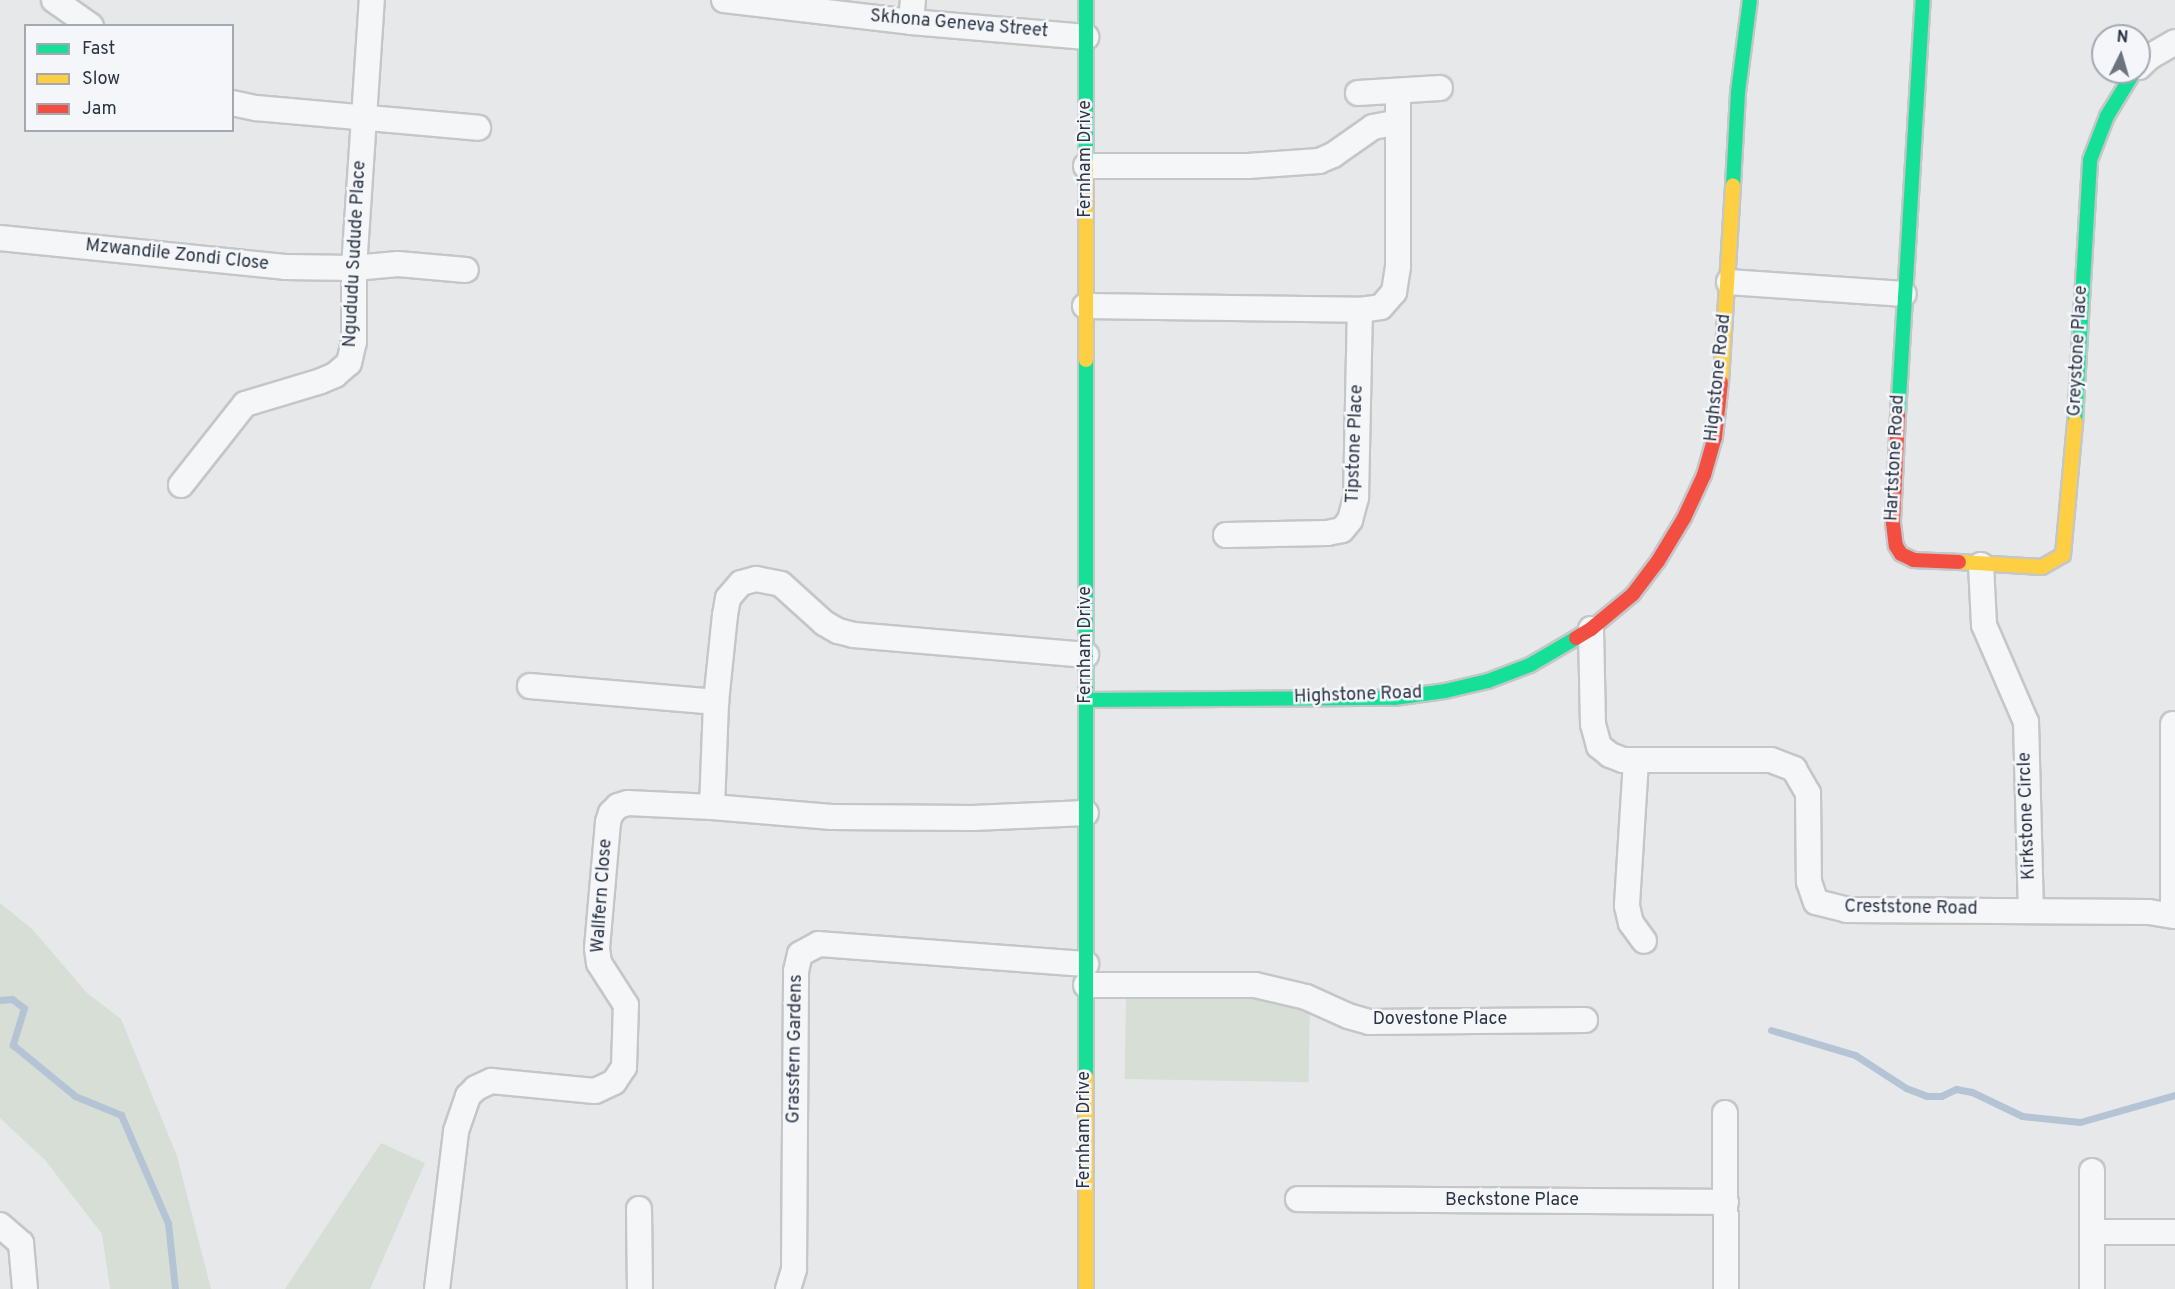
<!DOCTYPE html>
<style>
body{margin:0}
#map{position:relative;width:2175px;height:1289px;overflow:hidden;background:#e6e8ea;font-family:Overpass,sans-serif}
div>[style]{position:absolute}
.green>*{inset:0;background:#d6ded6;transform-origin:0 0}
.stream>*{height:7px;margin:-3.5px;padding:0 3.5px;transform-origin:3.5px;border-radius:3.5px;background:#b4c4d5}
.roads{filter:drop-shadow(2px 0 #c4c6c8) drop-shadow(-2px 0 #c4c6c8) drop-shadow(0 2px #c4c6c8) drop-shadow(0 -2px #c4c6c8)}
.street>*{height:24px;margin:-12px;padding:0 12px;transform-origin:12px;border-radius:12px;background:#f5f6f7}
.fast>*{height:14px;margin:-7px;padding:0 7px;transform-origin:7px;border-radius:7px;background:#16e098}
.slow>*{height:14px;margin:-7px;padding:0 7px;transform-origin:7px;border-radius:7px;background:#ffcf43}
.jam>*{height:14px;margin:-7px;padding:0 7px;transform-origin:7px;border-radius:7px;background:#f24e42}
span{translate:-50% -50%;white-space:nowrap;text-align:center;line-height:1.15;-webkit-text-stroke:5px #f4f6f9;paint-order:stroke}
.street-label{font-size:18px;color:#2b3445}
.legend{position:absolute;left:24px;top:24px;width:210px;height:108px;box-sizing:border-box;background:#f4f6f9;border:2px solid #a4a8b1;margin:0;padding:8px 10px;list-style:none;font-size:18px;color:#2b3445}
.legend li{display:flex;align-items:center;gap:12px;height:30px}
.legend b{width:30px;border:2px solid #a4a8b1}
.north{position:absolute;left:2091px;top:24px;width:60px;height:60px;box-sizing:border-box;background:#f4f6f9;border:2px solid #a4a8b1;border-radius:50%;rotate:5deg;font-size:16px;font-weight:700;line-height:24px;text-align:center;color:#2b3445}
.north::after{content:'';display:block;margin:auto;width:21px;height:27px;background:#6c737f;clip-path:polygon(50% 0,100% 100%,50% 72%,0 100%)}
</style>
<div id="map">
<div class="green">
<i style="clip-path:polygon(0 903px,33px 930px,87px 993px,121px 1019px,177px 1156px,211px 1289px,110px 1289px,102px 1234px,45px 1160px,0 1118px)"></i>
<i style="left:1126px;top:997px;width:184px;height:82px;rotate:1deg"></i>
<i style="clip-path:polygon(381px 1143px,425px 1163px,370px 1289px,285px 1289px)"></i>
</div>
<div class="stream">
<i style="left:0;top:1000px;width:12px;rotate:-5deg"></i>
<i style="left:12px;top:999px;width:15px;rotate:37deg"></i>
<i style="left:24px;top:1008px;width:39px;rotate:107deg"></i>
<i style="left:13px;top:1045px;width:80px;rotate:39.4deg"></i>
<i style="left:75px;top:1096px;width:50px;rotate:22.4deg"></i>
<i style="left:121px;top:1115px;width:118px;rotate:66.5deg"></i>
<i style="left:168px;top:1223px;width:66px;rotate:83.9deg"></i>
<i style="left:1771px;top:1030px;width:88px;rotate:16.6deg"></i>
<i style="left:1855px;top:1055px;width:61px;rotate:32.9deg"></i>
<i style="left:1906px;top:1088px;width:22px;rotate:21deg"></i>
<i style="left:1927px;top:1096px;width:14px"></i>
<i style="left:1941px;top:1096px;width:17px;rotate:-25deg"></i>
<i style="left:1956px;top:1089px;width:16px;rotate:11deg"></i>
<i style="left:1972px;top:1092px;width:55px;rotate:25.6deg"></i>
<i style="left:2022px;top:1116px;width:58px;rotate:5.9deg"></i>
<i style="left:2080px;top:1122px;width:99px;rotate:-15.9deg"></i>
</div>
<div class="roads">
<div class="street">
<i style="left:54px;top:0;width:45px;rotate:35.1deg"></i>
<i style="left:724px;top:0;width:188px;rotate:6.7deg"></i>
<i style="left:911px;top:22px;width:176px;rotate:4.9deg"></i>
<i style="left:911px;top:22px;width:22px;rotate:-85deg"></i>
<i style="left:2139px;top:67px;width:16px;rotate:-43deg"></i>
<i style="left:2151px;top:56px;width:28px;rotate:-30deg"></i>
<i style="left:1358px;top:93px;width:82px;rotate:-3.5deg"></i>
<i style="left:232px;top:103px;width:25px;rotate:12deg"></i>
<i style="left:256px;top:108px;width:223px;rotate:5.1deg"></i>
<i style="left:1086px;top:166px;width:162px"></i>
<i style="left:1248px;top:166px;width:71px;rotate:-4deg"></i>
<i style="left:1319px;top:161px;width:15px;rotate:-23deg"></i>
<i style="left:1333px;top:155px;width:49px;rotate:-35deg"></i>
<i style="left:1373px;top:127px;width:25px;rotate:-11deg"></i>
<i style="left:0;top:238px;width:286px;rotate:5.8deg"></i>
<i style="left:285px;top:267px;width:69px;rotate:0.8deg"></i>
<i style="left:354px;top:268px;width:44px;rotate:-5.2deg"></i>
<i style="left:398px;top:264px;width:68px;rotate:5deg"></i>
<i style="left:1729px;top:282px;width:175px;rotate:3.9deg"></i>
<i style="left:1085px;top:306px;width:275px;rotate:0.8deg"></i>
<i style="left:1360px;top:310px;width:21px;rotate:-8deg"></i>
<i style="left:1381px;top:307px;width:20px;rotate:-49deg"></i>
<i style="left:1394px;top:292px;width:26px;rotate:-81deg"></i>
<i style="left:1398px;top:266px;width:175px;rotate:-90deg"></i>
<i style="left:181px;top:485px;width:103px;rotate:-51.7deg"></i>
<i style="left:245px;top:404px;width:79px;rotate:-16.8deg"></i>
<i style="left:321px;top:381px;width:15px;rotate:-23deg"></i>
<i style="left:335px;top:375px;width:18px;rotate:-41deg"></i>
<i style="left:349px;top:363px;width:22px;rotate:-77deg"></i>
<i style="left:354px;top:342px;width:74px;rotate:-90deg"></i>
<i style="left:354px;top:268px;width:269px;rotate:-86.2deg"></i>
<i style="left:1226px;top:535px;width:101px;rotate:-1.1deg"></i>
<i style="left:1327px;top:533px;width:15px;rotate:-11deg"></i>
<i style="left:1342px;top:530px;width:13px;rotate:-51deg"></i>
<i style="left:1350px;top:520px;width:24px;rotate:-75deg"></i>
<i style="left:1356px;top:497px;width:187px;rotate:-88.8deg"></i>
<i style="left:1981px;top:565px;width:60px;rotate:87.1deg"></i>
<i style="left:1984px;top:625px;width:106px;rotate:66.6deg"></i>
<i style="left:2026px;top:722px;width:188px;rotate:88.5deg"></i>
<i style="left:1591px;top:629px;width:95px;rotate:88.8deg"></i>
<i style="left:1593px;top:724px;width:23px;rotate:75deg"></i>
<i style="left:1599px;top:746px;width:14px;rotate:39deg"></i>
<i style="left:1610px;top:755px;width:14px;rotate:21deg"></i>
<i style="left:1623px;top:760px;width:148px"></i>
<i style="left:1771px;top:760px;width:25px;rotate:21deg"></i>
<i style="left:1794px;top:769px;width:28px;rotate:60deg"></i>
<i style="left:1808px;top:793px;width:89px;rotate:89.4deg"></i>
<i style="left:1809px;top:882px;width:21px;rotate:71deg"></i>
<i style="left:1816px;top:902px;width:32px;rotate:14deg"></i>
<i style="left:1847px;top:910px;width:302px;rotate:0.4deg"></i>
<i style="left:2149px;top:912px;width:26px;rotate:9deg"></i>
<i style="left:530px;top:686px;width:187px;rotate:4.9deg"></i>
<i style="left:1636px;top:761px;width:145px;rotate:93.6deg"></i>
<i style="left:1627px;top:906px;width:17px;rotate:77deg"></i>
<i style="left:1631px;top:923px;width:22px;rotate:54deg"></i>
<i style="left:712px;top:807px;width:105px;rotate:-87.8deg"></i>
<i style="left:716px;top:702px;width:87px;rotate:-84.1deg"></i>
<i style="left:725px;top:615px;width:17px;rotate:-80deg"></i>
<i style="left:728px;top:598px;width:20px;rotate:-49deg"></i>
<i style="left:741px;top:583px;width:16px;rotate:-15deg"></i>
<i style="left:756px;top:579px;width:25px;rotate:11deg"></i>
<i style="left:781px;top:584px;width:58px;rotate:42.2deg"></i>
<i style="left:824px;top:623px;width:16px;rotate:30deg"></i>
<i style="left:838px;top:631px;width:16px;rotate:14deg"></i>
<i style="left:854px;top:635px;width:233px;rotate:4.9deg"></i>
<i style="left:2173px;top:915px;width:191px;rotate:-90deg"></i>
<i style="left:1086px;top:985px;width:169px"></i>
<i style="left:1255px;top:985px;width:52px;rotate:13.2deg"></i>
<i style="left:1306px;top:997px;width:46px;rotate:24.3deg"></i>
<i style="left:1348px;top:1016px;width:22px;rotate:16deg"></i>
<i style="left:1369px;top:1022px;width:216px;rotate:-0.5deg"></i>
<i style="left:1725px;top:1113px;width:176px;rotate:89.7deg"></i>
<i style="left:2092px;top:1171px;width:118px;rotate:90deg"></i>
<i style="left:1298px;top:1199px;width:428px;rotate:0.4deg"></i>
<i style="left:639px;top:1209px;width:80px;rotate:89.3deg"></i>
<i style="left:0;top:1225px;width:28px;rotate:41deg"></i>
<i style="left:21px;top:1243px;width:46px;rotate:85deg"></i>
<i style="left:2093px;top:1232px;width:82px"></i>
<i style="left:437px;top:1289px;width:159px;rotate:-83.1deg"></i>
<i style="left:456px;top:1131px;width:37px;rotate:-71deg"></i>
<i style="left:468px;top:1096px;width:11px;rotate:-45deg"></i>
<i style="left:476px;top:1088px;width:17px;rotate:-25deg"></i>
<i style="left:491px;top:1081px;width:104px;rotate:5.5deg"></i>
<i style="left:595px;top:1091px;width:21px;rotate:-25deg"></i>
<i style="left:614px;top:1082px;width:18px;rotate:-56deg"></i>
<i style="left:624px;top:1067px;width:62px;rotate:-88.2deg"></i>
<i style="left:626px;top:1005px;width:50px;rotate:-122.7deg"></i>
<i style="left:599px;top:963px;width:15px;rotate:-98deg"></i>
<i style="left:597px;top:948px;width:126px;rotate:-85deg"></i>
<i style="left:608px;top:822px;width:9px;rotate:-72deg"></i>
<i style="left:611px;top:813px;width:10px;rotate:-45deg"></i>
<i style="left:618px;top:806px;width:10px;rotate:-17deg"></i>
<i style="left:628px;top:803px;width:84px;rotate:2.7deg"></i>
<i style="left:712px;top:807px;width:120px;rotate:4.8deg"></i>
<i style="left:832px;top:817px;width:141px;rotate:0.4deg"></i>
<i style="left:973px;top:818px;width:113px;rotate:-2.5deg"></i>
<i style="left:788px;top:1289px;width:21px;rotate:-73deg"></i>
<i style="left:794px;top:1269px;width:298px;rotate:-89.6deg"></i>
<i style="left:796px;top:971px;width:17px;rotate:-77deg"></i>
<i style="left:800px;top:954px;width:21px;rotate:-28deg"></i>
<i style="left:819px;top:944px;width:268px;rotate:4.3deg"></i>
</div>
<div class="fast">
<i style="left:1086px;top:0;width:162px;rotate:90deg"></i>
<i style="left:1733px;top:185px;width:93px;rotate:-86.9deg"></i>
<i style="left:1738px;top:92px;width:93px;rotate:-82.6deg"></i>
<i style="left:1086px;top:360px;width:717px;rotate:90deg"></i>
<i style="left:1898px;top:415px;width:416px;rotate:-86.6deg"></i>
<i style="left:2075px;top:422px;width:262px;rotate:-86.7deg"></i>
<i style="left:2090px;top:160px;width:47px;rotate:-68.9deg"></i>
<i style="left:2107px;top:116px;width:52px;rotate:-58.5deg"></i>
<i style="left:1086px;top:700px;width:308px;rotate:-0.4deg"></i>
<i style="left:1394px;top:698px;width:51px;rotate:-7.8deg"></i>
<i style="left:1445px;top:691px;width:44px;rotate:-13.1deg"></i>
<i style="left:1488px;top:681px;width:45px;rotate:-20.9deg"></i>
<i style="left:1530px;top:665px;width:53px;rotate:-30.4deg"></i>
</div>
<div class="slow">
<i style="left:1086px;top:162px;width:198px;rotate:90deg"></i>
<i style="left:1721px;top:382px;width:197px;rotate:-86.5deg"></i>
<i style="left:1959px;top:562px;width:83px;rotate:3.4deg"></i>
<i style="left:2042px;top:567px;width:24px;rotate:-30deg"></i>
<i style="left:2063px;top:555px;width:134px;rotate:-84.8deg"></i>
<i style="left:1086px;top:1077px;width:212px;rotate:90deg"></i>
</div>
<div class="jam">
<i style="left:1898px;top:415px;width:108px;rotate:92.7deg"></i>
<i style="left:1893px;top:523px;width:23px;rotate:83deg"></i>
<i style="left:1896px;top:546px;width:9px;rotate:58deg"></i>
<i style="left:1901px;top:554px;width:14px;rotate:25deg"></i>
<i style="left:1914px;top:560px;width:45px;rotate:2.5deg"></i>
<i style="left:1576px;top:638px;width:17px;rotate:-31deg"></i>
<i style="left:1591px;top:629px;width:55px;rotate:-39.8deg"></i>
<i style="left:1633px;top:594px;width:41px;rotate:-52.9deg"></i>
<i style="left:1658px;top:561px;width:50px;rotate:-58.8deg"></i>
<i style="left:1684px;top:518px;width:47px;rotate:-65.1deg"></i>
<i style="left:1704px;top:475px;width:40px;rotate:-74deg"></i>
<i style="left:1715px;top:437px;width:55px;rotate:-83.8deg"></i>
</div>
</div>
<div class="street-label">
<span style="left:959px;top:25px;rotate:5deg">Skhona Geneva Street</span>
<span style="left:1086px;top:159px;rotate:-90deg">Fernham Drive</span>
<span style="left:356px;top:254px;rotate:-87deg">Ngududu Sudude Place</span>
<span style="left:177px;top:256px;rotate:6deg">Mzwandile Zondi Close</span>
<span style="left:2079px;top:351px;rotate:-87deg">Greystone Place</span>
<span style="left:1719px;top:378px;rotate:-84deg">Highstone Road</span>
<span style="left:1356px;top:444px;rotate:-88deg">Tipstone Place</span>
<span style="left:1896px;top:458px;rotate:-87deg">Hartstone Road</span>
<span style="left:1086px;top:645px;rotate:-90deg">Fernham Drive</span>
<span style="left:1358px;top:696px;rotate:-2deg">Highstone Road</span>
<span style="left:2028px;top:816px;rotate:-92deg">Kirkstone Circle</span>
<span style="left:603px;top:896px;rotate:-86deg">Wallfern Close</span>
<span style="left:1911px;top:909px;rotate:1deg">Creststone Road</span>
<span style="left:1440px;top:1020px">Dovestone Place</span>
<span style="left:796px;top:1049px;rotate:-89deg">Grassfern Gardens</span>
<span style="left:1085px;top:1130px;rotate:-90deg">Fernham Drive</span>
<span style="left:1512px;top:1201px">Beckstone Place</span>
</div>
<ul class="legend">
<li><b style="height:8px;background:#16e098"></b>Fast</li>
<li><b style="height:8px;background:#ffcf43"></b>Slow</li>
<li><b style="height:8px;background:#f24e42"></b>Jam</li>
</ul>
<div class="north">N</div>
</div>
